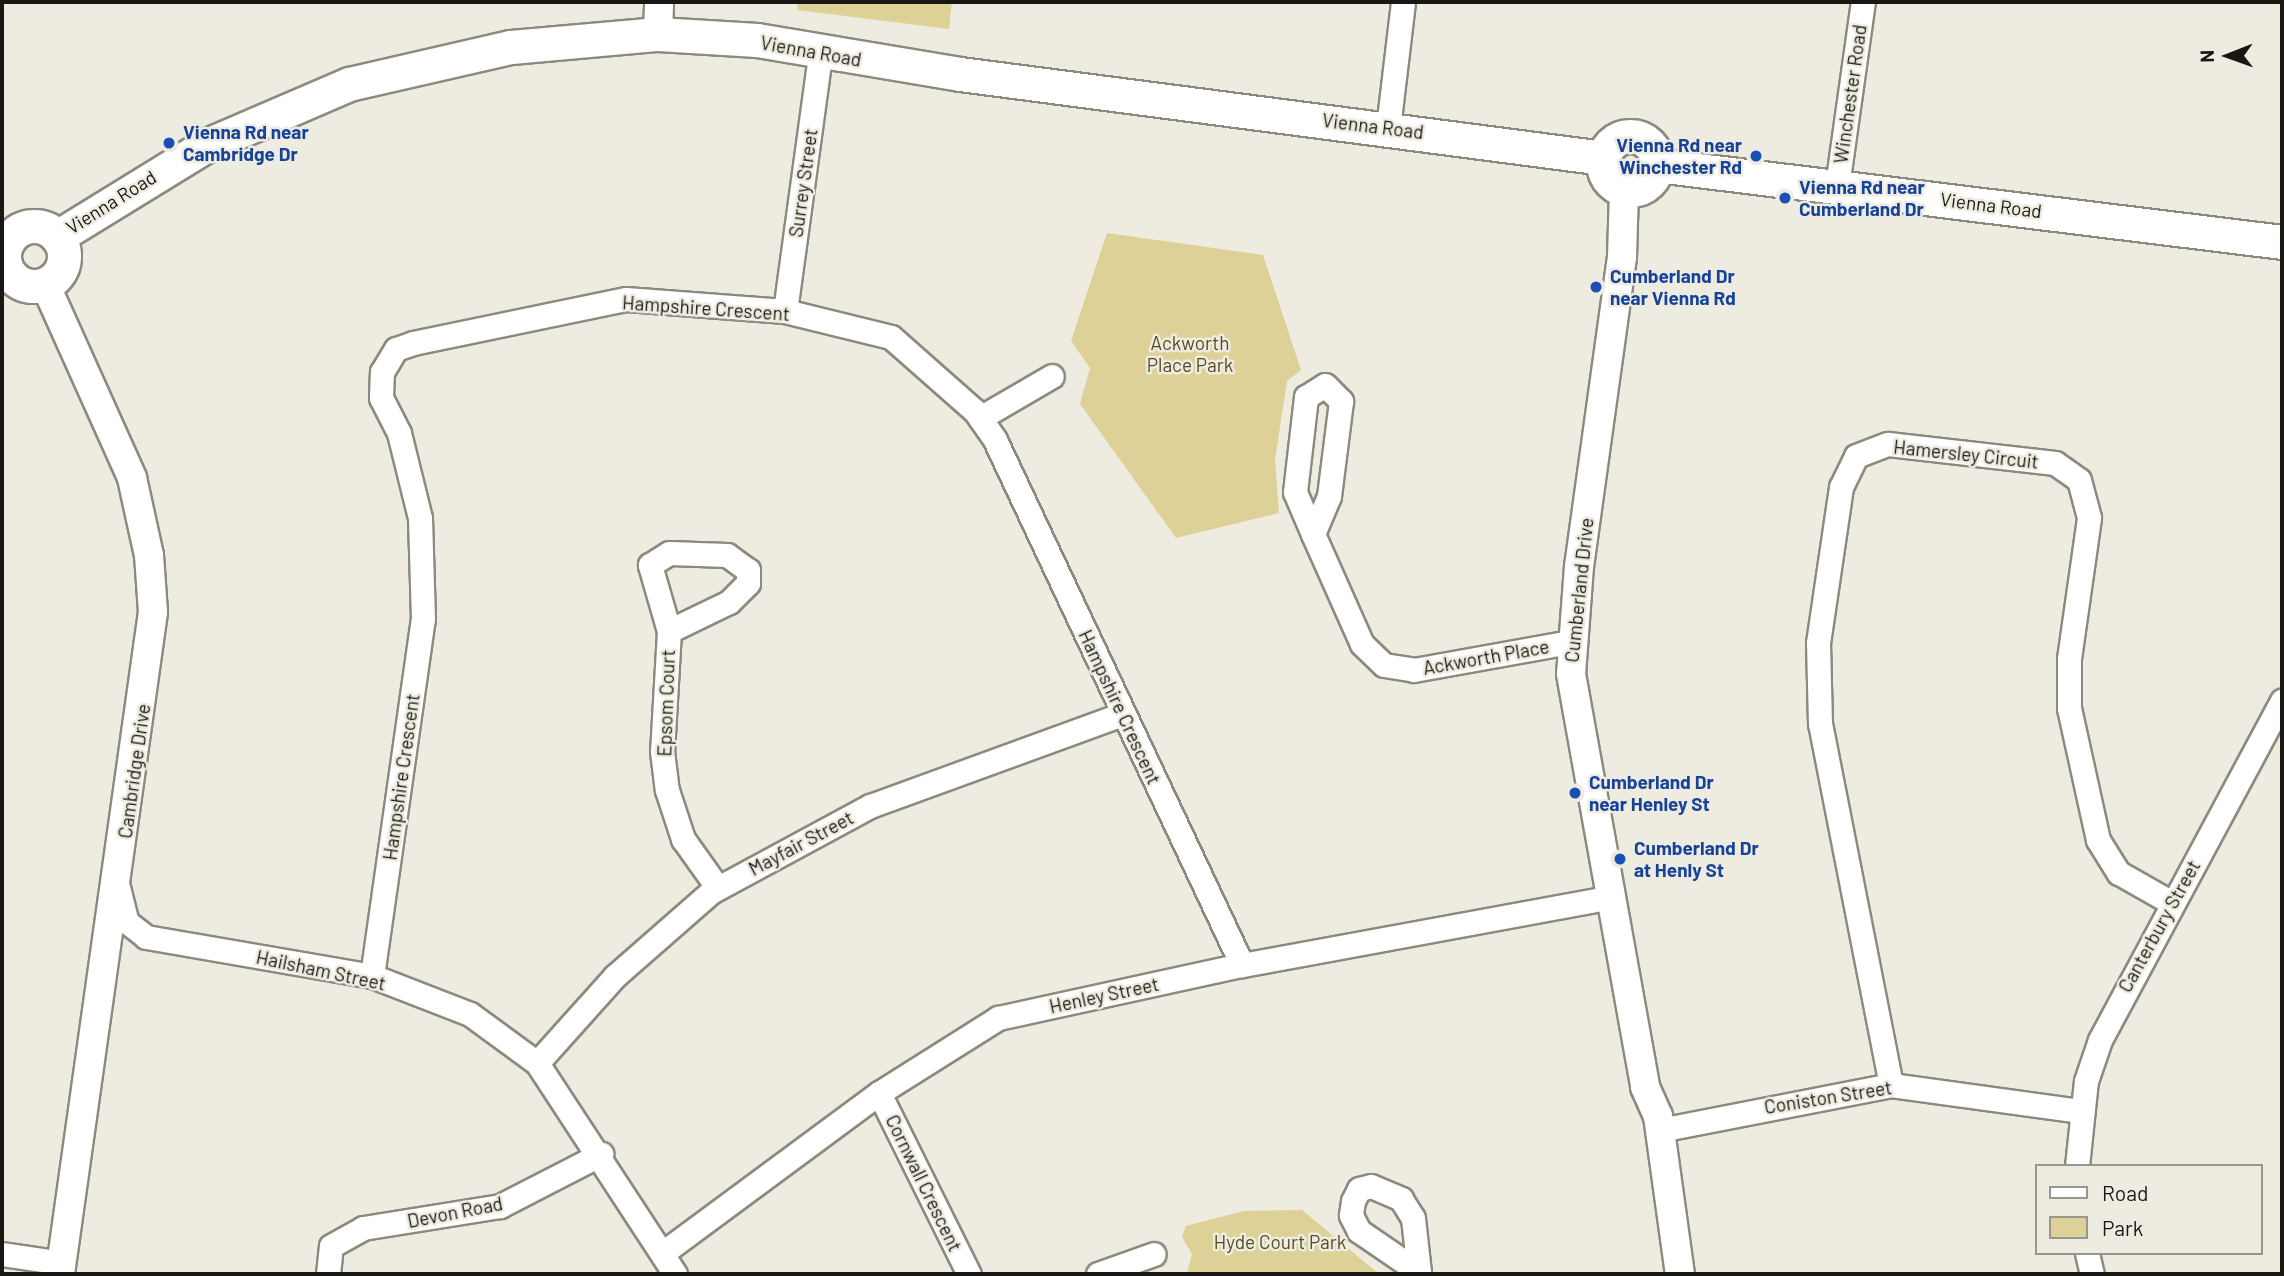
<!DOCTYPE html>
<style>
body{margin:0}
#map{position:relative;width:2284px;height:1276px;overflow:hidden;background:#eeece0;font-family:Barlow,sans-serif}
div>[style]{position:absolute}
.green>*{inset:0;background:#ddd197}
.roads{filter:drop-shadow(2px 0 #8c8a7f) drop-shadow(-2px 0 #8c8a7f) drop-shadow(0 2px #8c8a7f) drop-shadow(0 -2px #8c8a7f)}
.minor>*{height:23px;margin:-11.5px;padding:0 11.5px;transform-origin:11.5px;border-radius:11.5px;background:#fff}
.tertiary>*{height:28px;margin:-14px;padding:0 14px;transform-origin:14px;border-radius:14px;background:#fff}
.secondary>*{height:33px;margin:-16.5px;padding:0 16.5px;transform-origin:16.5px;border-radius:16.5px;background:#fff}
.secondary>.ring{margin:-16.5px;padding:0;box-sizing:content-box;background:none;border:33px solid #fff;border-radius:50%}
.dots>*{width:19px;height:19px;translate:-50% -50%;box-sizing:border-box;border:4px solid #eeece0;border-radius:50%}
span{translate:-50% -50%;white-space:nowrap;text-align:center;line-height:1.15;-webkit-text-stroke:5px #eeece0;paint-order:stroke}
.street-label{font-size:19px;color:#181713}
.transit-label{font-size:19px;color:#164399;font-weight:700}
.left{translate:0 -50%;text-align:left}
.right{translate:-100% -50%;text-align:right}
.park-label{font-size:19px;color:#544b1f}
.frame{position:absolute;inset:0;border:4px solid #181713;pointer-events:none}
.legend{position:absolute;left:2035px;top:1164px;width:228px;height:91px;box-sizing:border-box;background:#eeece0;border:2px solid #98978e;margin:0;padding:9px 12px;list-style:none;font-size:21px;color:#181713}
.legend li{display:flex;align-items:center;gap:14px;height:35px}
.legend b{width:35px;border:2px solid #98978e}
.north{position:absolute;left:2193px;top:21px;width:70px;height:70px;-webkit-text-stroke:5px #eeece0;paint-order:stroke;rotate:269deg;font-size:19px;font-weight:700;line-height:28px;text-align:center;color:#181713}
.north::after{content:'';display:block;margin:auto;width:24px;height:32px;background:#181713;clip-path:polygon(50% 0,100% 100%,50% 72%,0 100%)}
</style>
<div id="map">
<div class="green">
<i style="clip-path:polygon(798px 2px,952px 2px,949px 29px,797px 10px)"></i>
<i style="clip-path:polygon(1107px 233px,1263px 255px,1301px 370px,1287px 381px,1275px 460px,1279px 513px,1176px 538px,1080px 404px,1090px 368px,1071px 341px)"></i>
<i style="clip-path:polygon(1302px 1210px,1379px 1274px,1187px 1274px,1192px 1254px,1182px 1237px,1186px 1226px,1244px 1211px)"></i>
</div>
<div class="roads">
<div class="minor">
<i style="left:1388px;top:128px;width:127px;rotate:-83.2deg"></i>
<i style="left:1837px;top:186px;width:186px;rotate:-82deg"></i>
<i style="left:785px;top:311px;width:259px;rotate:-82.2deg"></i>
<i style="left:1325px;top:385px;width:23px;rotate:45deg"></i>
<i style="left:1341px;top:401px;width:96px;rotate:97.2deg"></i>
<i style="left:1329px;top:496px;width:41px;rotate:112.8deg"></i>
<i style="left:1313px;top:534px;width:46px;rotate:-113.2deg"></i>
<i style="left:1295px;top:492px;width:96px;rotate:-83.4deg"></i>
<i style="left:1306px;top:397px;width:22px;rotate:-32deg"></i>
<i style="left:980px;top:418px;width:83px;rotate:-30.3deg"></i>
<i style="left:1313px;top:534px;width:120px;rotate:66deg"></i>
<i style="left:1362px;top:644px;width:30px;rotate:44deg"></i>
<i style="left:1384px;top:665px;width:30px;rotate:9deg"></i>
<i style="left:1414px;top:670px;width:158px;rotate:-10.2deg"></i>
<i style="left:669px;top:553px;width:58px;rotate:2deg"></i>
<i style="left:727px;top:555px;width:26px;rotate:36deg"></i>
<i style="left:748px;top:570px;width:13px;rotate:90deg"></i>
<i style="left:748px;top:583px;width:27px;rotate:135deg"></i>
<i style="left:729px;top:602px;width:67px;rotate:154.2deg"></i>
<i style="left:669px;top:631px;width:69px;rotate:-106.1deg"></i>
<i style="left:650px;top:565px;width:22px;rotate:-32deg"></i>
<i style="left:669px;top:631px;width:120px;rotate:93.3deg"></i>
<i style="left:662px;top:751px;width:39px;rotate:83deg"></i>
<i style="left:667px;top:790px;width:52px;rotate:71.9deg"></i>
<i style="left:683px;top:839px;width:60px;rotate:54.5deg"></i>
<i style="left:118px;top:887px;width:36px;rotate:76deg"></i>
<i style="left:127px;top:922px;width:24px;rotate:38deg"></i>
<i style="left:146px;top:937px;width:229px;rotate:9.8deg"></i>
<i style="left:372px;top:976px;width:105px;rotate:21.2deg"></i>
<i style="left:470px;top:1014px;width:83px;rotate:36.2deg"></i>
<i style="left:537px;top:1063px;width:252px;rotate:56.8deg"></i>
<i style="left:372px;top:976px;width:361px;rotate:-81.9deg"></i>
<i style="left:423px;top:619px;width:101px;rotate:-91.7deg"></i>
<i style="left:420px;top:518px;width:88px;rotate:-103.9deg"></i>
<i style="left:399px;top:433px;width:39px;rotate:-117deg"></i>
<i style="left:381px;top:398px;width:26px;rotate:-88deg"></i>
<i style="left:382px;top:372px;width:27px;rotate:-59deg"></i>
<i style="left:396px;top:349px;width:18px;rotate:-19deg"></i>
<i style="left:413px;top:343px;width:217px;rotate:-11.7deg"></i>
<i style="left:626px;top:299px;width:159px;rotate:4.3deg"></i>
<i style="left:785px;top:311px;width:109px;rotate:13.8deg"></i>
<i style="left:891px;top:337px;width:112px;rotate:41.4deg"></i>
<i style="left:975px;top:411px;width:35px;rotate:55deg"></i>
<i style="left:995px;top:440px;width:580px;rotate:64.8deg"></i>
<i style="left:537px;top:1063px;width:117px;rotate:-48.1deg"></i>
<i style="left:615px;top:976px;width:128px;rotate:-41.2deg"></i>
<i style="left:711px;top:892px;width:181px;rotate:-28.4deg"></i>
<i style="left:870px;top:806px;width:269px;rotate:-20deg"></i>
<i style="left:1891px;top:1085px;width:368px;rotate:-101.1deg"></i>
<i style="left:1820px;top:724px;width:81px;rotate:-91.4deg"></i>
<i style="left:1818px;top:643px;width:158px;rotate:-81.6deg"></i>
<i style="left:1841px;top:487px;width:34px;rotate:-64deg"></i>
<i style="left:1856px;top:456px;width:34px;rotate:-21deg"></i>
<i style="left:1888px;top:444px;width:168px;rotate:6.5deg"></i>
<i style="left:2055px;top:463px;width:29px;rotate:35deg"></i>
<i style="left:2079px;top:480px;width:39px;rotate:75deg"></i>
<i style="left:2089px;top:518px;width:142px;rotate:98.1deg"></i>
<i style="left:2069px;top:659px;width:49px;rotate:90deg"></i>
<i style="left:2069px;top:708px;width:135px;rotate:77.6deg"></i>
<i style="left:2098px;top:840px;width:39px;rotate:58deg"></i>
<i style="left:2119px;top:873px;width:61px;rotate:29.5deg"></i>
<i style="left:879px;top:1093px;width:202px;rotate:63.6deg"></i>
<i style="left:1660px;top:1130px;width:235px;rotate:-11deg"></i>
<i style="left:1891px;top:1085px;width:192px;rotate:7.8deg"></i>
<i style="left:2077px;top:1166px;width:85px;rotate:-84deg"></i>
<i style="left:2086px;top:1081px;width:43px;rotate:-71.1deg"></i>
<i style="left:2100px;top:1040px;width:385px;rotate:-61.8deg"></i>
<i style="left:1371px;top:1186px;width:33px;rotate:23deg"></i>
<i style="left:1401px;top:1199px;width:22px;rotate:58deg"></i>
<i style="left:1413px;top:1218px;width:54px;rotate:83.7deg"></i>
<i style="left:1419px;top:1272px;width:73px;rotate:-145.7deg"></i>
<i style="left:1359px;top:1231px;width:18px;rotate:-117deg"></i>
<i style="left:1351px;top:1215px;width:14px;rotate:-82deg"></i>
<i style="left:1353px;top:1201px;width:13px;rotate:-63deg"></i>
<i style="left:1359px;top:1189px;width:12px;rotate:-14deg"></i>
<i style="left:664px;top:1252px;width:267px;rotate:-36.5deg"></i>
<i style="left:879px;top:1093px;width:141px;rotate:-32.2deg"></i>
<i style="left:998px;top:1018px;width:250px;rotate:-12.3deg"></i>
<i style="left:1242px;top:965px;width:376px;rotate:-10.4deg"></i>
<i style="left:2087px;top:1253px;width:22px;rotate:77deg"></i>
<i style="left:2px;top:1254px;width:61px;rotate:8.5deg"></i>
<i style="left:328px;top:1274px;width:28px;rotate:-84deg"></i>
<i style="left:331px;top:1246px;width:37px;rotate:-29deg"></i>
<i style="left:363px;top:1228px;width:139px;rotate:-9.1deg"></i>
<i style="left:500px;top:1206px;width:114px;rotate:-27.2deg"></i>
<i style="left:1098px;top:1274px;width:59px;rotate:-19.7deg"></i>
</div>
<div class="tertiary">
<i style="left:658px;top:34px;width:32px;rotate:-88deg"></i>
<i style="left:1624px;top:190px;width:67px;rotate:91.7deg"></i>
<i style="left:1622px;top:257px;width:312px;rotate:97.9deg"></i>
<i style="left:1579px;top:566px;width:108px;rotate:94.2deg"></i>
<i style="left:1571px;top:674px;width:420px;rotate:79.8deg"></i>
<i style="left:1645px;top:1087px;width:32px;rotate:66deg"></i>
<i style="left:1658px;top:1116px;width:160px;rotate:82.1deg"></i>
<i style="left:45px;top:284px;width:213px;rotate:65.8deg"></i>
<i style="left:132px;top:478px;width:79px;rotate:77.6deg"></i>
<i style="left:149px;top:555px;width:57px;rotate:86deg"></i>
<i style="left:153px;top:612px;width:669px;rotate:98deg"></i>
</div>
<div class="secondary">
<i class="ring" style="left:1603px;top:136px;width:21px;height:21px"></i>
<i style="left:1657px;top:165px;width:630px;rotate:7.02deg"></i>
<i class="ring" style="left:4px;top:226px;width:27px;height:27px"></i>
<i style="left:57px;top:237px;width:174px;rotate:-31.6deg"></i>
<i style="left:205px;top:146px;width:157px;rotate:-23.3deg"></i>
<i style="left:349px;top:84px;width:166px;rotate:-12.9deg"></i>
<i style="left:511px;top:47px;width:148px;rotate:-5.1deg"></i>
<i style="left:658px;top:34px;width:99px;rotate:3.5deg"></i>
<i style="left:757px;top:40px;width:206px;rotate:9.5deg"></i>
<i style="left:960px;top:74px;width:648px;rotate:7.44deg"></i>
</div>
</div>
<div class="dots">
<i style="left:169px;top:143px;background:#1a4fb4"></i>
<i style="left:1756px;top:156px;background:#1a4fb4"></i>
<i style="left:1785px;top:198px;background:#1a4fb4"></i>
<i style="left:1596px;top:287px;background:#1a4fb4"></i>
<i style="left:1575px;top:793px;background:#1a4fb4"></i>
<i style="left:1620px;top:859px;background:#1a4fb4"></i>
</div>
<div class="street-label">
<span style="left:811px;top:51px;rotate:10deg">Vienna Road</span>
<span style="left:1850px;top:94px;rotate:-82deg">Winchester Road</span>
<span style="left:1373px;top:126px;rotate:7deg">Vienna Road</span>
<span style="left:803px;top:183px;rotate:-82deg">Surrey Street</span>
<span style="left:111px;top:202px;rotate:-32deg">Vienna Road</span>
<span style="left:1991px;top:205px;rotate:7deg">Vienna Road</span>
<span style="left:706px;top:308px;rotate:4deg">Hampshire Crescent</span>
<span style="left:1966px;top:454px;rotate:6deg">Hamersley Circuit</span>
<span style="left:1579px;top:590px;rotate:-84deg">Cumberland Drive</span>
<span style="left:1486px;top:657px;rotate:-10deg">Ackworth Place</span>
<span style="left:666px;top:703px;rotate:-88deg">Epsom Court</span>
<span style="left:1120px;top:707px;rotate:65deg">Hampshire Crescent</span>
<span style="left:134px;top:771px;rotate:-82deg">Cambridge Drive</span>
<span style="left:401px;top:777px;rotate:-82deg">Hampshire Crescent</span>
<span style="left:801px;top:843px;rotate:-28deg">Mayfair Street</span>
<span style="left:2159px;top:926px;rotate:-61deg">Canterbury Street</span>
<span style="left:321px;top:970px;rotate:12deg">Hailsham Street</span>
<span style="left:1104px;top:995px;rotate:-12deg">Henley Street</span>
<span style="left:1828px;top:1097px;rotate:-9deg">Coniston Street</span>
<span style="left:924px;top:1183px;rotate:64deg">Cornwall Crescent</span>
<span style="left:455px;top:1212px;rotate:-11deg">Devon Road</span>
</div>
<div class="transit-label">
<span class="left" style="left:183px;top:143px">Vienna Rd near<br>Cambridge Dr</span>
<span class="right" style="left:1742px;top:156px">Vienna Rd near<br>Winchester Rd</span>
<span class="left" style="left:1799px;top:198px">Vienna Rd near<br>Cumberland Dr</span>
<span class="left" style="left:1610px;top:287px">Cumberland Dr<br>near Vienna Rd</span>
<span class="left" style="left:1589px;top:793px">Cumberland Dr<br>near Henley St</span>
<span class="left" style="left:1634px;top:859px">Cumberland Dr<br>at Henly St</span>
</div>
<div class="park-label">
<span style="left:1190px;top:354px">Ackworth<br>Place Park</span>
<span style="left:1280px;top:1242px">Hyde Court Park</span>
</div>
<div class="frame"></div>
<ul class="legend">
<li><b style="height:9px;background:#fff"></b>Road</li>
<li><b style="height:19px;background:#ddd197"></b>Park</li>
</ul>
<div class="north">N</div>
</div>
